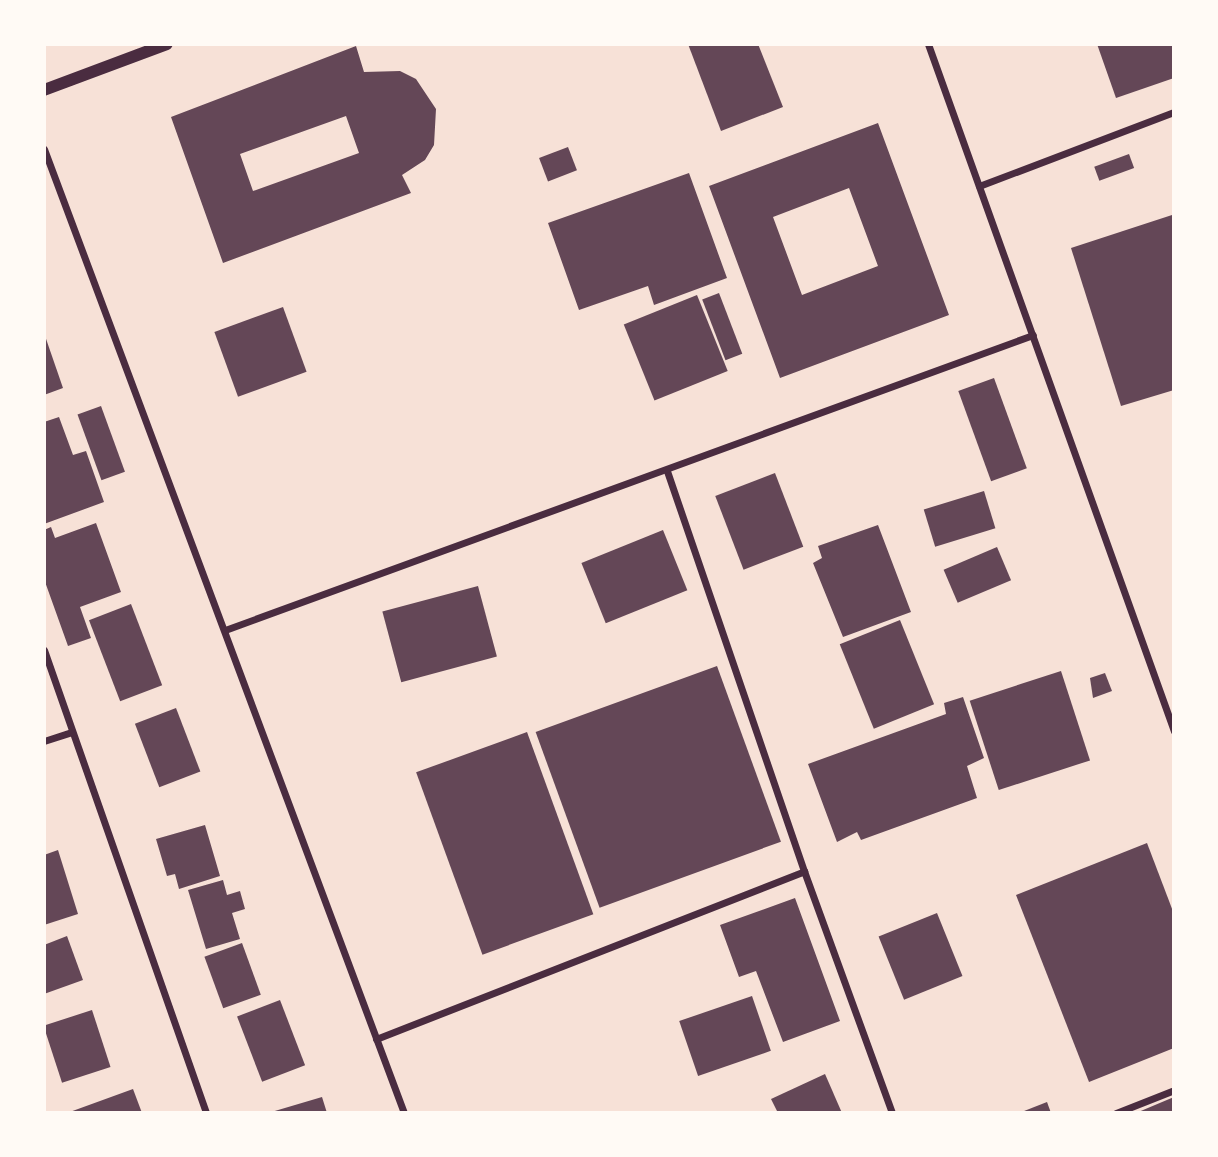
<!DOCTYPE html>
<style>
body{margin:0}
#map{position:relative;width:1218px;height:1157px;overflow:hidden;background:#f7e1d7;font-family:Commissioner,sans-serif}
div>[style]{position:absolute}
.building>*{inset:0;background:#644757;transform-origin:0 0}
.minor>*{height:7px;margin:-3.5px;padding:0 3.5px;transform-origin:3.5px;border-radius:3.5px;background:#4a2c40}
.tertiary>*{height:12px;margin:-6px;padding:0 6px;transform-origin:6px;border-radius:6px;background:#4a2c40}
span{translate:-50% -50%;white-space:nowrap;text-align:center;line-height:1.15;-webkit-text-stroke:5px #fffaf5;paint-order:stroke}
.frame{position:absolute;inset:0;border:46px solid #fffaf5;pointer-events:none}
</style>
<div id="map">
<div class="building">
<i style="clip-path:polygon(688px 44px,758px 44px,783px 107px,721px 131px)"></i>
<i style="clip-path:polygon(1097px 44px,1174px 44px,1174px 78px,1116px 98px)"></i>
<i style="clip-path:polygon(evenodd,356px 46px,364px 72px,400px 71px,416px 79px,436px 109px,434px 145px,425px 160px,402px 175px,411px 193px,223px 263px,171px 117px,356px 46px,346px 116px,359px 153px,253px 191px,240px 154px,346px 116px)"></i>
<i style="clip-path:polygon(evenodd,878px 123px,949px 315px,780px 378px,709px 186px,878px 123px,849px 188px,878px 266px,802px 295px,773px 217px,849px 188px)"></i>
<i style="left:568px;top:147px;width:25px;height:31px;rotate:69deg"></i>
<i style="left:1129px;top:154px;width:15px;height:37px;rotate:70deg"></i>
<i style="clip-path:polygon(689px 173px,727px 278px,654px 305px,648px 286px,579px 310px,548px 223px)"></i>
<i style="clip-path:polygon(1172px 215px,1174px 390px,1121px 406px,1071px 248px)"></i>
<i style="left:719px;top:293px;width:65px;height:18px;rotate:69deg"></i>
<i style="left:697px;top:295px;width:82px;height:79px;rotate:68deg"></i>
<i style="left:283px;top:307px;width:69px;height:73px;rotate:70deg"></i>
<i style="clip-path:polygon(44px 333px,63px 388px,44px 395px)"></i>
<i style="left:994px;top:378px;width:96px;height:38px;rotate:70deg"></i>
<i style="left:101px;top:406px;width:70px;height:25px;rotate:70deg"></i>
<i style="clip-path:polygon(59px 417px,73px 455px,86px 451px,104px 502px,44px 524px,44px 422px)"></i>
<i style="left:775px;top:473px;width:79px;height:64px;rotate:69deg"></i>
<i style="left:984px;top:491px;width:39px;height:63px;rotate:73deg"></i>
<i style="clip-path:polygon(96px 523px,121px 592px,80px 607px,91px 638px,68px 646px,44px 579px,44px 530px,51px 527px,55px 538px)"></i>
<i style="clip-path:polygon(878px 525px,911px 612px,843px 637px,813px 563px,822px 558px,818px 546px)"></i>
<i style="left:663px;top:530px;width:65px;height:88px;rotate:68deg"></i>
<i style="left:997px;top:547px;width:36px;height:58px;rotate:67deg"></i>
<i style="left:478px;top:586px;width:73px;height:99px;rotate:75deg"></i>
<i style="left:131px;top:604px;width:87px;height:45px;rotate:69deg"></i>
<i style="left:900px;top:620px;width:91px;height:65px;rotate:68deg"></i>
<i style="left:717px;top:666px;width:187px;height:193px;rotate:70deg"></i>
<i style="left:1061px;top:671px;width:94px;height:96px;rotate:72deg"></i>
<i style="clip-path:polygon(1105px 673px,1112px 691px,1093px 698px,1090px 678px)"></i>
<i style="clip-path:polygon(963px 697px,984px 758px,967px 766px,977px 798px,861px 840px,857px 832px,837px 842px,808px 764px,946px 714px,944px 703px)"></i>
<i style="left:176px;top:708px;width:68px;height:44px;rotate:69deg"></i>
<i style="left:527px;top:732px;width:194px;height:118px;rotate:70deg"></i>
<i style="clip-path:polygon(205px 825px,220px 876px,179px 889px,175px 874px,167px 876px,156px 839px)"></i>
<i style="clip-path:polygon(1147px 843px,1174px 914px,1174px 1048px,1089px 1082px,1016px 895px)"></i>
<i style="clip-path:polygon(58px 850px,78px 914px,44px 925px,44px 855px)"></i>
<i style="clip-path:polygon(223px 880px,227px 895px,240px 891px,245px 909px,232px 913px,240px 939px,206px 949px,188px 890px)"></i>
<i style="clip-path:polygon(795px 898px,840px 1021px,783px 1042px,756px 971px,739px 977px,720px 925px)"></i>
<i style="left:937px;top:913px;width:68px;height:63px;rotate:68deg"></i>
<i style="clip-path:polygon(67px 936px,83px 980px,44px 994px,44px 945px)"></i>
<i style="left:242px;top:943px;width:55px;height:40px;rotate:70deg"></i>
<i style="left:752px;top:996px;width:58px;height:77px;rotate:71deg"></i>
<i style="left:280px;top:1000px;width:70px;height:46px;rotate:69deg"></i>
<i style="left:92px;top:1010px;width:60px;height:51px;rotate:72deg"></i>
<i style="clip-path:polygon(825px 1074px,842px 1113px,778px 1113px,771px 1099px)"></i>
<i style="clip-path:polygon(133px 1089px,142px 1113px,67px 1113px)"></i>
<i style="clip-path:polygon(322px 1097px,327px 1113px,268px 1113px)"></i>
<i style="clip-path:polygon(1174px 1097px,1174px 1113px,1136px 1113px)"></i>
<i style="clip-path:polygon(1047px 1102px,1051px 1113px,1019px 1113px)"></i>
</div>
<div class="minor">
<i style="left:928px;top:44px;width:730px;rotate:70.3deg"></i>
<i style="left:44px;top:149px;width:1029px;rotate:69.52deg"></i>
<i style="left:979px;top:186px;width:209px;rotate:-20.8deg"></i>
<i style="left:667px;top:471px;width:423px;rotate:71.1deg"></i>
<i style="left:804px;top:871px;width:258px;rotate:70deg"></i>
<i style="left:225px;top:630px;width:860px;rotate:-20.06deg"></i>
<i style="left:44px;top:650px;width:491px;rotate:70.7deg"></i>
<i style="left:44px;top:741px;width:28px;rotate:-18deg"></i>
<i style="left:376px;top:1039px;width:460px;rotate:-21.4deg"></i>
<i style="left:1116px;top:1113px;width:62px;rotate:-21.6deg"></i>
</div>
<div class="tertiary">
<i style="left:44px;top:90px;width:131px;rotate:-20.5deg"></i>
</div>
<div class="frame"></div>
</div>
